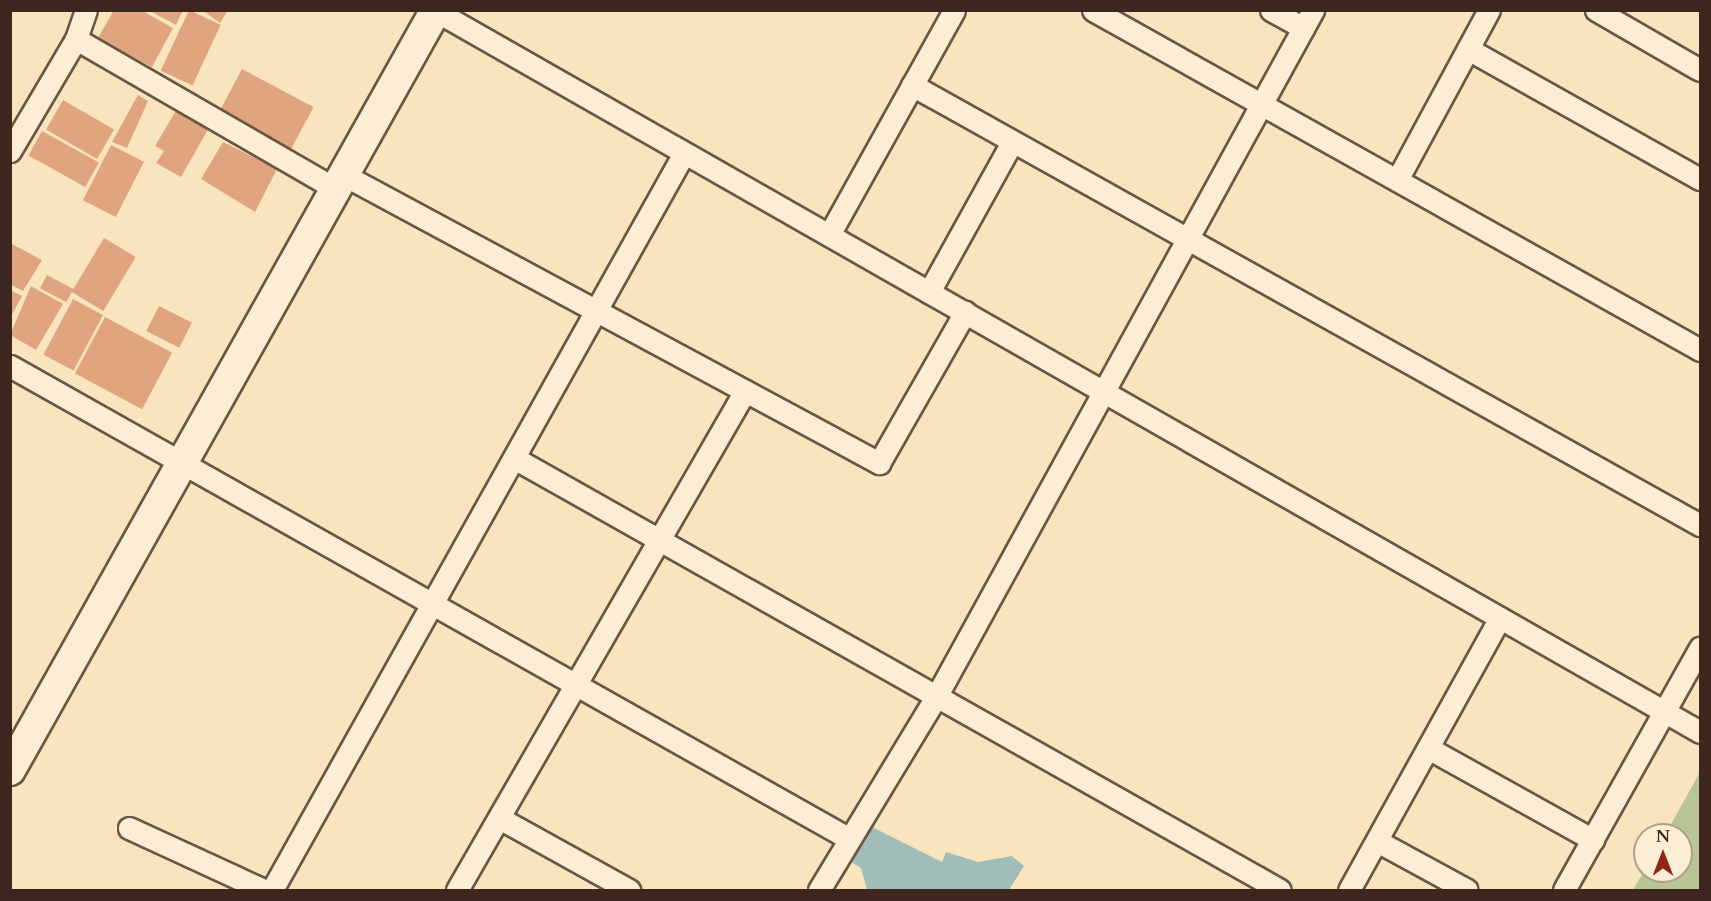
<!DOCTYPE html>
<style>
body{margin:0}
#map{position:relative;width:1711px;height:901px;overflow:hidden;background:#f9e5bd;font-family:Cardo,serif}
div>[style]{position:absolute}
.green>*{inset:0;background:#b8c695}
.water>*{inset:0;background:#a1bdba}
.building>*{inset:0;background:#e0a47e;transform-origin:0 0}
.roads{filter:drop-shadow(2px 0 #6b5646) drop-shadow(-2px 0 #6b5646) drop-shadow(0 2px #6b5646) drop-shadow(0 -2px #6b5646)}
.street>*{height:21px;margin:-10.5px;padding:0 10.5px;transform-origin:10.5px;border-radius:10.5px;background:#fbeed4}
.secondary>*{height:30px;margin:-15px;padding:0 15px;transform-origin:15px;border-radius:15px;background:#fbeed4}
span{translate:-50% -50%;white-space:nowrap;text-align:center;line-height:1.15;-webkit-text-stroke:4.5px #fbeed4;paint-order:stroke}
.frame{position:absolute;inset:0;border:12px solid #3c261e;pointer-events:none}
.north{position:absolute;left:1633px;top:823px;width:60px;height:60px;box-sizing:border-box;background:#fbeed4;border:2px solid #af9e8b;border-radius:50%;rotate:0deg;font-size:16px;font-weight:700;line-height:24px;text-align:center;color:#3c261e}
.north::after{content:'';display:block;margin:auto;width:21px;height:27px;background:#8f2418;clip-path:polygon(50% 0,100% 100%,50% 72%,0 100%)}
</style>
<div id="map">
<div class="green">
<i style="clip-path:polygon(1700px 772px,1700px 890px,1633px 890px,1645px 869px,1681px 871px,1681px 835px,1665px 835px)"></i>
</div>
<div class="water">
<i style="clip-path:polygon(864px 823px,942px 862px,946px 852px,978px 862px,1012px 856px,1024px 866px,1009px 890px,867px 890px,861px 868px,848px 860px)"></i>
</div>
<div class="building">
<i style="clip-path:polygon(114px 10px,141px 10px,173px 28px,152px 67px,98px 38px)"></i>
<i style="clip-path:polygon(148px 10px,183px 10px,176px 25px)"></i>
<i style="left:189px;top:10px;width:35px;height:67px;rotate:25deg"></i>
<i style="clip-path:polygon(202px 10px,228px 10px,220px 23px)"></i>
<i style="left:242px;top:69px;width:81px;height:53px;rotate:28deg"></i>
<i style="clip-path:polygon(138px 95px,148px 101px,127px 148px,112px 142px)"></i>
<i style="left:63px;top:100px;width:59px;height:34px;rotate:30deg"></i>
<i style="clip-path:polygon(177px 109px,210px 126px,181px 177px,156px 163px,164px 151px,155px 146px)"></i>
<i style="left:42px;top:131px;width:65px;height:28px;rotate:29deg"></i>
<i style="clip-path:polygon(223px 142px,277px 169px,255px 212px,201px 179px)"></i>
<i style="left:111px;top:145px;width:37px;height:62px;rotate:27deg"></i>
<i style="left:104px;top:238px;width:37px;height:63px;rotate:31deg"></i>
<i style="clip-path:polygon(10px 243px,42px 260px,23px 291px,10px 284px)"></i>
<i style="left:47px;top:275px;width:30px;height:15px;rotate:28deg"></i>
<i style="clip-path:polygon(31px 286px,63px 304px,36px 350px,10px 335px)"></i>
<i style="clip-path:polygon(10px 290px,22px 296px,10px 318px)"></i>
<i style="left:73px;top:299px;width:34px;height:63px;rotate:28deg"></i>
<i style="left:159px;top:306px;width:37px;height:28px;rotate:27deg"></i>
<i style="left:105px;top:317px;width:76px;height:64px;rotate:28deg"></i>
</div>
<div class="roads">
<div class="street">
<i style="left:1093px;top:10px;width:696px;rotate:29.25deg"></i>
<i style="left:1271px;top:10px;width:37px;rotate:29deg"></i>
<i style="left:1596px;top:10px;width:120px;rotate:30deg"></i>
<i style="left:436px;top:11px;width:1455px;rotate:29.7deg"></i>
<i style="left:76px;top:39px;width:300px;rotate:30deg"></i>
<i style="left:1468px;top:49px;width:266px;rotate:29.3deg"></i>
<i style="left:912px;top:85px;width:903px;rotate:29.18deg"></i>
<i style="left:10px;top:151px;width:130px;rotate:-59.5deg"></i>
<i style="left:76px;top:39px;width:31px;rotate:-71deg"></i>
<i style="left:344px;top:175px;width:608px;rotate:28.29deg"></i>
<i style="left:879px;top:463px;width:174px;rotate:-60.3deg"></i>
<i style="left:1397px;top:180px;width:193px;rotate:-61.6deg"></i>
<i style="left:829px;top:235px;width:257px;rotate:-60.9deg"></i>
<i style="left:929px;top:292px;width:171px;rotate:-61deg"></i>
<i style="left:10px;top:366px;width:962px;rotate:29.39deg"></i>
<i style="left:514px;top:458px;width:879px;rotate:29.42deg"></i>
<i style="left:1428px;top:748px;width:189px;rotate:29.1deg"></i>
<i style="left:499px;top:818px;width:149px;rotate:29deg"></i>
<i style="left:129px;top:828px;width:149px;rotate:24.7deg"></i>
<i style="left:1377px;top:841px;width:102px;rotate:28.6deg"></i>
<i style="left:272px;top:890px;width:844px;rotate:-60.79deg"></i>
<i style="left:457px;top:890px;width:576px;rotate:-60.01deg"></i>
<i style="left:819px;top:890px;width:226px;rotate:-58.8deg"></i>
<i style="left:936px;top:697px;width:784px;rotate:-61.24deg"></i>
<i style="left:1349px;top:890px;width:311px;rotate:-61deg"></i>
<i style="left:1564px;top:890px;width:278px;rotate:-60.7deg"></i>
</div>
<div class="secondary">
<i style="left:10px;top:770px;width:871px;rotate:-60.73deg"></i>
</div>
</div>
<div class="frame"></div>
<div class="north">N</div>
</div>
